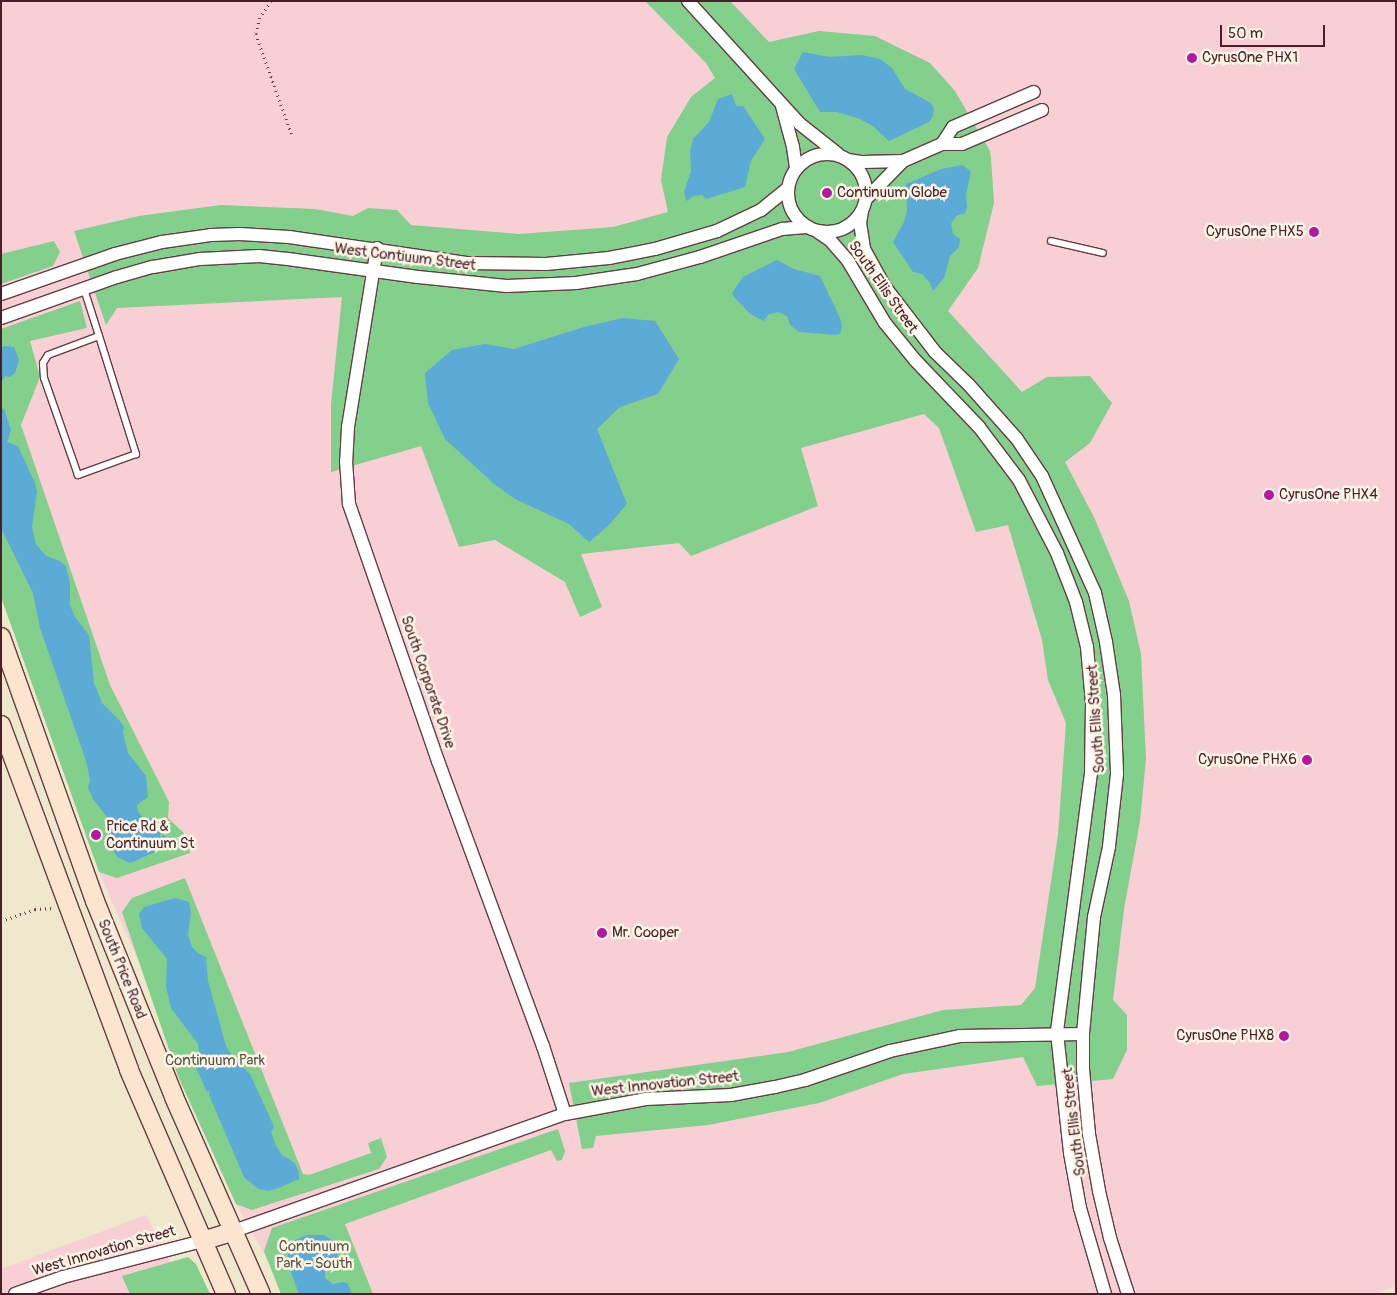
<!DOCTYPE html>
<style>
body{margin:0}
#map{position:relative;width:1397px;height:1295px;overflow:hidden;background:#efe8cc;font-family:Pangolin,sans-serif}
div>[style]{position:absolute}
.built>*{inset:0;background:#f7cfd5}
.green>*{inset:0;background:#83cf8c}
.water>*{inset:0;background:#5cabd6}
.path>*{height:2.5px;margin-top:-1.25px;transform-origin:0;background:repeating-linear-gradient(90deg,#633d43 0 1px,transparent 0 5px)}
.roads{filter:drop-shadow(1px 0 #633d43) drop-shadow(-1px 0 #633d43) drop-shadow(0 1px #633d43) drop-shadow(0 -1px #633d43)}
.service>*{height:6px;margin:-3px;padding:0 3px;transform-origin:3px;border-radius:3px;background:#fff}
.minor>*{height:12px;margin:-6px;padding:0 6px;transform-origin:6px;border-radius:6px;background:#fff}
.minor>.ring{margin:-6px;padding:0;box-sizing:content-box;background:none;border:12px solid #fff;border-radius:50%}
.secondary>*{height:18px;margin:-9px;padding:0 9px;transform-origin:9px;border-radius:9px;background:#fce5cf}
.dots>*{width:14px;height:14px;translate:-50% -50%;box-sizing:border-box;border:2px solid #fcf5e5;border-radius:50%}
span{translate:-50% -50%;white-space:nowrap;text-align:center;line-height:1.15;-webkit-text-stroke:5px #fcf5e5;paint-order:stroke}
.poi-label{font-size:15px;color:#4a1f2b}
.left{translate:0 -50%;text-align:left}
.right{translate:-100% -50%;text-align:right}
.street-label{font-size:15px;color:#4a1f2b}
.park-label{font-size:15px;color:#5b5448}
.frame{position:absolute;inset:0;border:2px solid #4a1f2b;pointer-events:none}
.scale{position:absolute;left:1220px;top:25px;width:105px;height:22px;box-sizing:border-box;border:2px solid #4a1f2b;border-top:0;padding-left:6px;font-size:15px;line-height:18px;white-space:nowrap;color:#4a1f2b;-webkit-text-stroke:4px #fcf5e5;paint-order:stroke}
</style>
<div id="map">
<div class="built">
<i style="clip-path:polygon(1px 1px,1396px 1px,1396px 1286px,1375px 1294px,281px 1294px,265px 1255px,236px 1204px,178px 1076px,147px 981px,99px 872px,1px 597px)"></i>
<i style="clip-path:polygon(146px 1215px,187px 1294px,1px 1294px,1px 1269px)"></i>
</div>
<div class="green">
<i style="clip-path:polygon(645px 1px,730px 1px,769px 42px,819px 31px,875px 36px,930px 63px,955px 91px,990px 151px,991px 158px,994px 203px,978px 268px,948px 311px,1022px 392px,1047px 377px,1090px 376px,1112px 403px,1090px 443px,1065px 462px,1094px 517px,1129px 601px,1141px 654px,1146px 759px,1140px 821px,1124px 909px,1113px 1000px,1127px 1015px,1127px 1050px,1113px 1079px,1037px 1086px,1023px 1057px,903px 1074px,819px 1103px,708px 1125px,596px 1136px,593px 1148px,582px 1149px,569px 1083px,788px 1052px,943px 1010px,1021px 1005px,1035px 988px,1058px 835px,1066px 723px,1048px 680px,1042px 640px,1008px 525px,976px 532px,939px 428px,924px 414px,801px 448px,818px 506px,691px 556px,679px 543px,581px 554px,602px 607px,580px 617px,565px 582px,495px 540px,459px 547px,421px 446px,331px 472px,331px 404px,342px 297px,117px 308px,106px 325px,74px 231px,139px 216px,221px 205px,315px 209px,353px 216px,368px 208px,397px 210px,411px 225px,519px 234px,613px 227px,668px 212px,661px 180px,667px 137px,691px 97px,715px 78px,706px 63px)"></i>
<i style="clip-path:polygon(54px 241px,60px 252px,53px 266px,1px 284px,1px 254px)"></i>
<i style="clip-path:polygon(80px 301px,87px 328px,30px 341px,40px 377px,21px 425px,110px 685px,169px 802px,168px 818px,187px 836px,190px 853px,117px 878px,99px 872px,1px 597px,1px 329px)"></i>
<i style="clip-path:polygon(185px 878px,303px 1174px,309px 1175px,371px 1153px,368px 1143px,381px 1138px,387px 1157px,379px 1169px,252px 1210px,236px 1204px,178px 1076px,122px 912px,132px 898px)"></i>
<i style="clip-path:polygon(558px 1129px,565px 1151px,562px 1160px,557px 1161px,551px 1150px,345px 1224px,373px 1294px,281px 1294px,264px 1251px,272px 1228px)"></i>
<i style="clip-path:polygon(188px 1257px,196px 1264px,210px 1294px,130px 1294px,122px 1276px)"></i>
</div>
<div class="water">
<i style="clip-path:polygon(803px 52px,829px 57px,862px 55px,880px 59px,892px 68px,905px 89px,931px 103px,934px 109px,933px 116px,929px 122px,889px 141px,873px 126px,860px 119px,837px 112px,820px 112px,794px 69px)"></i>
<i style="clip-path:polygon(732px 94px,736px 106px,743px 106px,765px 139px,751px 161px,745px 187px,706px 199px,702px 195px,694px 196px,686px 201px,684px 192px,691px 171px,690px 151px,693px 139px,709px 122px,718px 99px)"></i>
<i style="clip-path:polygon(963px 165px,971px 172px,966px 195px,967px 207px,965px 213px,956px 216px,951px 224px,953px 234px,960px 239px,959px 247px,950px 256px,944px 278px,933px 291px,930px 283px,922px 274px,913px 272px,893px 242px,904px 222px,907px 211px,906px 184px,941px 169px)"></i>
<i style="clip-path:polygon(777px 260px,794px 269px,820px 276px,840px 318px,842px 326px,840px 334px,835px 335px,799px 332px,790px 325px,787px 316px,778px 312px,769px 314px,764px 321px,750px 314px,733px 296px,732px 293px,743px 277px)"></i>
<i style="clip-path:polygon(623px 318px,655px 321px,679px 359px,658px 394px,620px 407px,597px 429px,627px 504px,608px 526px,589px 542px,569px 524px,515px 499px,494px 484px,445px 439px,428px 403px,425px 373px,452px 350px,485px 344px,514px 349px,584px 327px)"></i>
<i style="clip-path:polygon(6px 346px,14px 347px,19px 360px,15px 373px,10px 377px,5px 376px,1px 383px,1px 347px)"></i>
<i style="clip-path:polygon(1px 409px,4px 409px,11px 430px,7px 442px,18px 446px,35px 483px,37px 492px,32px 527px,36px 544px,46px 556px,60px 561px,66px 566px,70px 582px,70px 605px,75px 617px,89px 635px,94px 683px,102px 703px,120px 721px,124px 727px,123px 733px,128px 753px,146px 776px,148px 797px,137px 805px,138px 811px,144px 820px,152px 818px,155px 820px,161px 832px,159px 839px,163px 835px,166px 836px,166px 842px,162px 849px,130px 863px,117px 857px,110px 844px,107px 817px,93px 799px,88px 788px,90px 780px,86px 761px,40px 628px,33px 593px,1px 528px)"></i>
<i style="clip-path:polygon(175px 898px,189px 902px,191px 912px,188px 935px,192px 947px,199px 954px,206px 957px,208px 981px,226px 1046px,234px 1059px,250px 1074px,272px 1122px,274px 1127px,271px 1132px,276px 1146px,282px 1155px,295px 1163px,299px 1173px,299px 1179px,281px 1187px,269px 1191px,258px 1189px,244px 1177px,209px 1095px,210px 1091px,207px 1092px,196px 1068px,196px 1060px,200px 1058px,198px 1044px,171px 1008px,166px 987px,167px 959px,142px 928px,139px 914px,144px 907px)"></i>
<i style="clip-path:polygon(307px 1235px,324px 1235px,335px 1242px,338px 1257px,332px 1264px,325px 1267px,325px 1278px,333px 1284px,344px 1282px,348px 1284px,352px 1294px,299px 1294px,288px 1264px,288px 1252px,295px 1240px)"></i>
</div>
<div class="path">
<i style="left:271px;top:1px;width:20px;rotate:123deg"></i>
<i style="left:260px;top:18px;width:16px;rotate:104deg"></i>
<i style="left:256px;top:34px;width:107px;rotate:70.4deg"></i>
<i style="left:1px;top:921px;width:36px;rotate:-19deg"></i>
<i style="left:35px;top:909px;width:19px;rotate:-3deg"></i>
</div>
<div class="roads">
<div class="service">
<i style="left:1051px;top:241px;width:53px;rotate:13deg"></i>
<i style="left:84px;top:289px;width:49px;rotate:72.3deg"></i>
<i style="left:99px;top:336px;width:124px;rotate:72.6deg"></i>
<i style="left:136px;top:454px;width:62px;rotate:160.1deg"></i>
<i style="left:78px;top:475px;width:103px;rotate:-109.3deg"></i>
<i style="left:44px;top:378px;width:15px;rotate:-94deg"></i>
<i style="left:43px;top:363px;width:9px;rotate:-58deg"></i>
<i style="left:48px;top:355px;width:54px;rotate:-20.4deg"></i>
</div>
<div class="minor">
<i style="left:688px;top:1px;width:166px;rotate:47.7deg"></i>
<i style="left:800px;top:124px;width:48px;rotate:38.3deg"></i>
<i style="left:782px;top:106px;width:42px;rotate:75deg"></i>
<i style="left:793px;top:147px;width:22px;rotate:82deg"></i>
<i style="left:942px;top:144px;width:20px;rotate:-57deg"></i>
<i style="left:953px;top:127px;width:88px;rotate:-23.4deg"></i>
<i class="ring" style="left:788px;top:154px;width:66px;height:66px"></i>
<i style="left:848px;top:160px;width:15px;rotate:8deg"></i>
<i style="left:863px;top:162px;width:40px;rotate:-1.4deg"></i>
<i style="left:903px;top:161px;width:43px;rotate:-23.6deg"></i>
<i style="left:942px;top:144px;width:20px"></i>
<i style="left:962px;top:144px;width:87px;rotate:-23deg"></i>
<i style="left:866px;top:199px;width:53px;rotate:-45.8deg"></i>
<i style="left:862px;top:211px;width:12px;rotate:99deg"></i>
<i style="left:860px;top:223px;width:26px;rotate:81deg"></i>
<i style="left:864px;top:249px;width:43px;rotate:61.1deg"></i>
<i style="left:885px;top:287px;width:82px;rotate:52.4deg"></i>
<i style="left:935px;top:352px;width:47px;rotate:44.1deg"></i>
<i style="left:969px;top:385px;width:72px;rotate:48.4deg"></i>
<i style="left:1017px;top:439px;width:45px;rotate:56deg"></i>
<i style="left:1042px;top:476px;width:128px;rotate:65.6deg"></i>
<i style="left:1095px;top:593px;width:50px;rotate:77.3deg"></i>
<i style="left:1106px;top:642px;width:54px;rotate:81.4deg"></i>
<i style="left:1114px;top:695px;width:79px;rotate:87.8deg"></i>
<i style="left:1117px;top:774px;width:73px;rotate:96.3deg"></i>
<i style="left:1109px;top:847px;width:72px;rotate:102.1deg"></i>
<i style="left:1094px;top:917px;width:118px;rotate:95.4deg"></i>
<i style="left:1083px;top:1034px;width:35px;rotate:90deg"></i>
<i style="left:1083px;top:1069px;width:65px;rotate:84.7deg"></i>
<i style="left:1089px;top:1134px;width:58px;rotate:80deg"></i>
<i style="left:1099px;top:1191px;width:48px;rotate:76.8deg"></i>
<i style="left:1110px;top:1238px;width:59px;rotate:72.2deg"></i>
<i style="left:818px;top:232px;width:14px;rotate:34deg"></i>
<i style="left:830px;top:240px;width:28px;rotate:49deg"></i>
<i style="left:848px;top:261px;width:72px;rotate:59.2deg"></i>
<i style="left:885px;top:323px;width:48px;rotate:51deg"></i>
<i style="left:915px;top:360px;width:93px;rotate:46.3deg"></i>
<i style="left:979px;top:427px;width:66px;rotate:53deg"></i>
<i style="left:1019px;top:480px;width:82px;rotate:62.5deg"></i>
<i style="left:1057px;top:553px;width:53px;rotate:68.8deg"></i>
<i style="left:1076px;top:602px;width:46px;rotate:76.3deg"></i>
<i style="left:1087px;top:647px;width:56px;rotate:84.9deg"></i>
<i style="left:1092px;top:703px;width:70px;rotate:90.8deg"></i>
<i style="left:1091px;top:773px;width:262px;rotate:97.5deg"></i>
<i style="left:1057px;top:1033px;width:121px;rotate:83.8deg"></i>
<i style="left:1070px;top:1153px;width:56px;rotate:79.7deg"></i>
<i style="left:1080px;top:1208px;width:90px;rotate:73.8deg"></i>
<i style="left:377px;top:248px;width:181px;rotate:99.2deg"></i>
<i style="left:348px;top:427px;width:34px;rotate:93deg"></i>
<i style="left:346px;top:461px;width:43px;rotate:86deg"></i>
<i style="left:349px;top:504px;width:272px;rotate:70.9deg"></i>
<i style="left:438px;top:761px;width:304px;rotate:69.8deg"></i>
<i style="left:543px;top:1046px;width:71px;rotate:72.1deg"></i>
<i style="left:1px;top:294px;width:121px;rotate:-19.3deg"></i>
<i style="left:115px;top:254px;width:49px;rotate:-14.3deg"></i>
<i style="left:162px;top:242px;width:49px;rotate:-8.1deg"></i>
<i style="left:211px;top:235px;width:29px;rotate:-2deg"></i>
<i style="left:240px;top:234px;width:49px;rotate:3.5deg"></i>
<i style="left:289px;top:237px;width:181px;rotate:8.3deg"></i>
<i style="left:468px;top:263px;width:78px;rotate:0.7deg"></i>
<i style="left:546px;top:264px;width:63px;rotate:-5.4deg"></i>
<i style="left:609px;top:258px;width:47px;rotate:-11.1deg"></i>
<i style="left:655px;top:249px;width:65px;rotate:-16.2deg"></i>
<i style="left:717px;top:231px;width:49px;rotate:-25.5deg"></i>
<i style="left:761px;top:210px;width:35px;rotate:-39deg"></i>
<i style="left:1px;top:318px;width:123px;rotate:-19.5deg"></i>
<i style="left:117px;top:277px;width:37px;rotate:-16deg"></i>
<i style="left:153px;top:267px;width:48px;rotate:-9.7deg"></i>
<i style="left:200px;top:259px;width:59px;rotate:-2.9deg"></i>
<i style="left:259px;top:256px;width:29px;rotate:6deg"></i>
<i style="left:288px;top:259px;width:131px;rotate:7.9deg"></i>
<i style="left:418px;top:277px;width:89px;rotate:5.8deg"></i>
<i style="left:507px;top:286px;width:69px;rotate:-2.5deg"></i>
<i style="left:576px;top:283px;width:62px;rotate:-8.4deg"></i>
<i style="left:637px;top:274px;width:65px;rotate:-15.1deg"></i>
<i style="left:700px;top:257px;width:87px;rotate:-18.9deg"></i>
<i style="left:782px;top:229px;width:24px;rotate:-5deg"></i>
<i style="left:234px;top:1231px;width:351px;rotate:-19.5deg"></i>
<i style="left:565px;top:1114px;width:82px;rotate:-10.5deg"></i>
<i style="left:646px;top:1099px;width:85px;rotate:-2.7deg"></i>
<i style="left:731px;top:1095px;width:45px;rotate:-10.3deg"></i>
<i style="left:775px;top:1087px;width:31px;rotate:-13deg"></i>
<i style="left:805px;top:1080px;width:90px;rotate:-18.8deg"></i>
<i style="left:890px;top:1051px;width:72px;rotate:-12.1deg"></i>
<i style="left:960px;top:1036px;width:123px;rotate:-0.9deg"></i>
<i style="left:15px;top:1294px;width:51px;rotate:-19.5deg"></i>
<i style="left:63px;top:1277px;width:144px;rotate:-14.5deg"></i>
</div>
<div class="secondary">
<i style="left:1px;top:637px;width:280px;rotate:70.4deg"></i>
<i style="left:95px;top:901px;width:211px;rotate:68deg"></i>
<i style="left:174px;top:1097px;width:215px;rotate:66.2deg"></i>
<i style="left:1px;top:725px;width:368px;rotate:69.6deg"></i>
<i style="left:129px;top:1070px;width:244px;rotate:66.6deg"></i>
<i style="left:202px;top:1241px;width:34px;rotate:-17deg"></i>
</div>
</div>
<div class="dots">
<i style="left:1192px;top:58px;background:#b5179e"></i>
<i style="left:827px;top:193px;background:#b5179e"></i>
<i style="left:1314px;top:232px;background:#b5179e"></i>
<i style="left:1269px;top:495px;background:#b5179e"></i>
<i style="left:1307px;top:760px;background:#b5179e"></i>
<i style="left:96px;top:835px;background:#b5179e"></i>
<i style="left:602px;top:933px;background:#b5179e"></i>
<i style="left:1284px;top:1036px;background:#b5179e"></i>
</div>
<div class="poi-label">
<span class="left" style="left:1202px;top:58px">CyrusOne PHX1</span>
<span class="left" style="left:837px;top:193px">Continuum Globe</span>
<span class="right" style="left:1304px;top:232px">CyrusOne PHX5</span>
<span class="left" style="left:1279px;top:495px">CyrusOne PHX4</span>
<span class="right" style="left:1297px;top:760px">CyrusOne PHX6</span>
<span class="left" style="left:106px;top:835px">Price Rd &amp;<br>Continuum St</span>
<span class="left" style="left:612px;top:933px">Mr. Cooper</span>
<span class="right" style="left:1274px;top:1036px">CyrusOne PHX8</span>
</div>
<div class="street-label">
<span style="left:405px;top:257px;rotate:7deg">West Contiuum Street</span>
<span style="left:883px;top:287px;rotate:55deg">South Ellis Street</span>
<span style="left:428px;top:682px;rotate:71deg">South Corporate Drive</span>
<span style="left:1096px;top:719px;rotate:-94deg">South Ellis Street</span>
<span style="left:122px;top:969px;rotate:68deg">South Price Road</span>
<span style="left:665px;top:1084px;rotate:-6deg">West Innovation Street</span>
<span style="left:1074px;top:1122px;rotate:-97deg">South Ellis Street</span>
<span style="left:104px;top:1251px;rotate:-16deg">West Innovation Street</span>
</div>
<div class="park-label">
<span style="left:215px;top:1061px">Continuum Park</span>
<span style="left:314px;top:1255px">Continuum<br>Park - South</span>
</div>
<div class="frame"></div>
<div class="scale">50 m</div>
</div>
